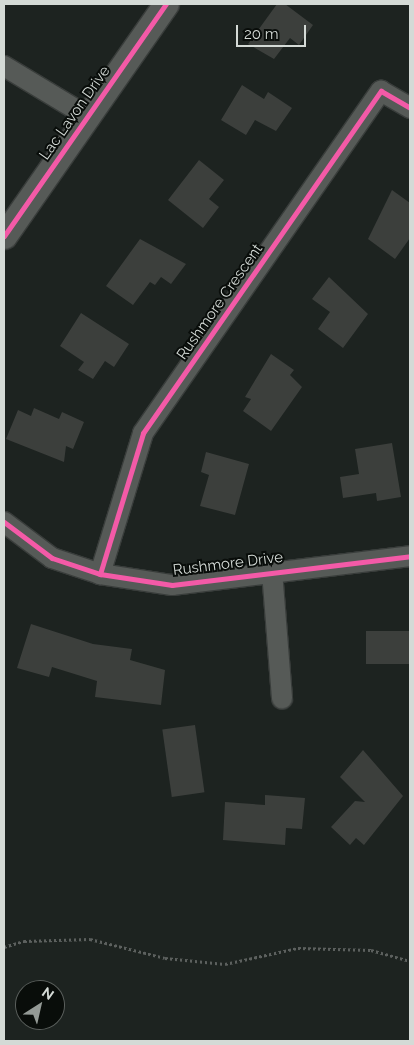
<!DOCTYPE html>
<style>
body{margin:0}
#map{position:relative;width:414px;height:1045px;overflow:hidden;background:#1d2320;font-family:Raleway,sans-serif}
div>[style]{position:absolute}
.building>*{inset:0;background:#3c3f3c;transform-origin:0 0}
.path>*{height:3px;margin-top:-1.5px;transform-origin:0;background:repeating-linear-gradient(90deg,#5c605e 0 2.5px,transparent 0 5px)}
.roads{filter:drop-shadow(1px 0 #393d3b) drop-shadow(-1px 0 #393d3b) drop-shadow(0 1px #393d3b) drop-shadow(0 -1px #393d3b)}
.minor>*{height:20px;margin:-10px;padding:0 10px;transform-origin:10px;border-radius:10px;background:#565a57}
.tertiary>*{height:25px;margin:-12.5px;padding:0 12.5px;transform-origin:12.5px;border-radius:12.5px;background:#565a57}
.cycleway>*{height:5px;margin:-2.5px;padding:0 2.5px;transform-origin:2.5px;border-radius:2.5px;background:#f35aa7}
span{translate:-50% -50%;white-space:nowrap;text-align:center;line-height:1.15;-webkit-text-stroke:4px #090d0a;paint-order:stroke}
.street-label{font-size:15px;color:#d4dad6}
.frame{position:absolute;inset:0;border:5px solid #d4dad6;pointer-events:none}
.north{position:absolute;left:15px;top:980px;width:50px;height:50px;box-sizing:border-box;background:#090d0a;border:1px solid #5a5f5c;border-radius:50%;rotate:35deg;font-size:14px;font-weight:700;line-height:20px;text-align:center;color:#d4dad6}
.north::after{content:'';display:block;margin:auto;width:18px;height:22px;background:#949a96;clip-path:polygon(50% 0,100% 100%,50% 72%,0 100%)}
.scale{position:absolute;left:236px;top:25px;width:70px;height:22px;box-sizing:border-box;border:2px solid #d4dad6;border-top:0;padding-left:6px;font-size:15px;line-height:18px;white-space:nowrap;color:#d4dad6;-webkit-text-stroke:4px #090d0a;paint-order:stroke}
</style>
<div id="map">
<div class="building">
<i style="clip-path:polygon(277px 4px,285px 4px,313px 25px,299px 45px,290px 38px,274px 59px,248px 44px)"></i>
<i style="clip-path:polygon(242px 85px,264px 99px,268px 92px,292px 108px,276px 131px,255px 120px,246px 135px,221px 120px)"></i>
<i style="clip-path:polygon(199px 160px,224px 180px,209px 199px,219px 207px,203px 228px,168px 200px)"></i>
<i style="clip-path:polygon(392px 190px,410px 203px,410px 238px,395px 259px,368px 239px)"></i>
<i style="clip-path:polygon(140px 239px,186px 264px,171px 284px,161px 277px,155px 285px,150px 282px,133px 305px,106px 286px)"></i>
<i style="clip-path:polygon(329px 277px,368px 314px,343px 348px,318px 329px,330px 312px,312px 299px)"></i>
<i style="clip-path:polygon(81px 313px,129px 344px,114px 367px,105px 361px,93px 379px,78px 370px,84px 362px,60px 346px)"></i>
<i style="clip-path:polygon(271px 354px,294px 370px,290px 375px,302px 387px,271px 431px,243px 411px,251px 399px,245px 397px)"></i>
<i style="clip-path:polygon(34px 408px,59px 419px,62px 412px,84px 422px,73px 449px,66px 446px,64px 462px,6px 439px,18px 410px,31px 416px)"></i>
<i style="clip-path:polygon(392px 443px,401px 497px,377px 501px,376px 493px,343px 498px,340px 477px,359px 474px,355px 449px)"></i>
<i style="clip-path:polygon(206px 452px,249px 464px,235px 515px,200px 506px,209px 475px,201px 472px)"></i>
<i style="clip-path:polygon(31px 624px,93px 644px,132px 649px,130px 660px,165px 670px,161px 705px,95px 697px,97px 681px,52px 667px,49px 677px,17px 668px)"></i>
<i style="left:410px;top:631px;width:33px;height:44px;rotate:90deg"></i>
<i style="left:195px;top:725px;width:68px;height:33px;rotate:82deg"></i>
<i style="clip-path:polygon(363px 750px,403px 796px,364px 845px,356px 838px,350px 845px,331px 827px,355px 801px,365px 802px,340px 777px)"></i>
<i style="clip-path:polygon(265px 795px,305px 798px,302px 829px,286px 828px,285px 845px,223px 840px,225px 802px,265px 805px)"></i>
</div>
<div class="path">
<i style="left:4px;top:947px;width:21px;rotate:-17deg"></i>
<i style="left:24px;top:941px;width:66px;rotate:-1.7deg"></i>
<i style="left:90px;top:939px;width:77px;rotate:14.2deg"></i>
<i style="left:165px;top:958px;width:60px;rotate:5.7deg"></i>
<i style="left:225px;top:964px;width:75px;rotate:-12.4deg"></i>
<i style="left:298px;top:948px;width:73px;rotate:1.6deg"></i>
<i style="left:371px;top:950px;width:41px;rotate:15.8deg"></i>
</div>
<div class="roads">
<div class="minor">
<i style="left:4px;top:66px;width:91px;rotate:31.1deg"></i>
<i style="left:82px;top:113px;width:10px;rotate:-17deg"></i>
<i style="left:4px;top:522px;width:60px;rotate:36.9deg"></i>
<i style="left:52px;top:558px;width:51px;rotate:18.4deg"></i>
<i style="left:100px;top:574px;width:73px;rotate:8.7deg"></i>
<i style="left:172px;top:585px;width:240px;rotate:-6.9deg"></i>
<i style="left:272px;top:571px;width:128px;rotate:85.5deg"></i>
<i style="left:100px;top:574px;width:147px;rotate:-73deg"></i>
<i style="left:143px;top:433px;width:417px;rotate:-55.2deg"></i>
<i style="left:381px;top:91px;width:34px;rotate:30deg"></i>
</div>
<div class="tertiary">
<i style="left:4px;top:236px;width:283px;rotate:-55.1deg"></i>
</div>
</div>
<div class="cycleway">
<i style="left:4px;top:236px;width:283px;rotate:-55.1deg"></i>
<i style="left:4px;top:522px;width:60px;rotate:36.9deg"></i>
<i style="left:52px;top:558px;width:51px;rotate:18.4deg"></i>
<i style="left:100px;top:574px;width:73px;rotate:8.7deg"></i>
<i style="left:172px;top:585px;width:240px;rotate:-6.9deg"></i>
<i style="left:100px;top:574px;width:147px;rotate:-73deg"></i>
<i style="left:143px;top:433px;width:417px;rotate:-55.2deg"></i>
<i style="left:381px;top:91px;width:34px;rotate:30deg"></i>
</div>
<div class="street-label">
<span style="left:75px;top:113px;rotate:-55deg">Lac Lavon Drive</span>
<span style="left:220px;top:302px;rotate:-55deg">Rushmore Crescent</span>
<span style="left:228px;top:564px;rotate:-7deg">Rushmore Drive</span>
</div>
<div class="frame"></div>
<div class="north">N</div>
<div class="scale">20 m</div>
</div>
